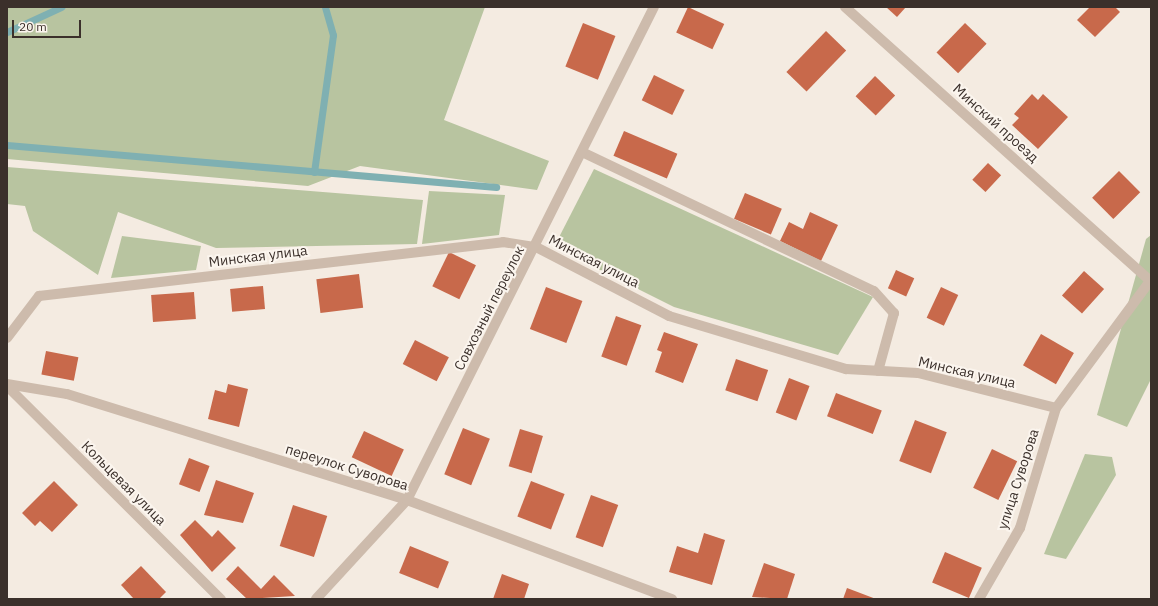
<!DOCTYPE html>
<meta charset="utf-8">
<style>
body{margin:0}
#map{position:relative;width:1158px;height:606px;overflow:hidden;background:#f4ebe1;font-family:"IBM Plex Sans",sans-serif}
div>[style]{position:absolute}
.green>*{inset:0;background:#b8c4a0}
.stream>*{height:7px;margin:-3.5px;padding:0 3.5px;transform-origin:3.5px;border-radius:3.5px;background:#7fb0b2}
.building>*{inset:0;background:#c8694b;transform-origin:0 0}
.minor>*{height:10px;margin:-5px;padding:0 5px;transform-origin:5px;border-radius:5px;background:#cdbbac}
span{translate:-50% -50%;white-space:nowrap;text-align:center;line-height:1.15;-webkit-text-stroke:4px #fbf5ee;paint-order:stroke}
.street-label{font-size:14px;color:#3b302b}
.frame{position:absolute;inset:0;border:8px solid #3b302b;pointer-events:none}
.scale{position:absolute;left:12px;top:20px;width:69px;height:18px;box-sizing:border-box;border:2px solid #3b302b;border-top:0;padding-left:5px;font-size:12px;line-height:14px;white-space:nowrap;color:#3b302b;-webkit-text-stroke:3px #fbf5ee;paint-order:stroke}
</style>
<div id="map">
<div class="green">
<i style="clip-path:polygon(7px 7px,485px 7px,444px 120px,549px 161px,537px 190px,360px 166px,308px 186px,7px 159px)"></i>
<i style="clip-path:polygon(7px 167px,423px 200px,417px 244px,216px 248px,118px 212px,98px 275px,33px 231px,25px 206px,7px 204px)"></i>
<i style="clip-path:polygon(594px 169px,873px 297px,838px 355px,674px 307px,554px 247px)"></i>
<i style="clip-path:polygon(429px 191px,505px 195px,499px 235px,422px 244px)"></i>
<i style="clip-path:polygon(1151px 235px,1151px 379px,1127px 427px,1097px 415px,1146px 239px)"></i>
<i style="clip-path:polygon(122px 236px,201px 246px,196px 270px,111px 278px)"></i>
<i style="clip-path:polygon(1085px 454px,1112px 457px,1116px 475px,1066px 559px,1044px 554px)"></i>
</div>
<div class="stream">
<i style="left:7px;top:32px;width:60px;rotate:-24.8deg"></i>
<i style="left:7px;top:145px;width:491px;rotate:4.9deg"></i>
<i style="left:314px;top:172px;width:138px;rotate:-82.1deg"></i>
<i style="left:333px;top:35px;width:29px;rotate:-106deg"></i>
</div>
<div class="building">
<i style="left:688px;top:7px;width:40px;height:28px;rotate:25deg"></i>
<i style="clip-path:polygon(886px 7px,906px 7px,897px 17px)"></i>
<i style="clip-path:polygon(1090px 7px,1115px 7px,1120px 12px,1095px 37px,1077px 20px)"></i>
<i style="left:583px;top:23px;width:35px;height:47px;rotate:22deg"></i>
<i style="left:965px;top:23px;width:30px;height:41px;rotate:44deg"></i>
<i style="left:826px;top:31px;width:28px;height:57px;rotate:44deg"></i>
<i style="left:654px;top:75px;width:34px;height:28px;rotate:26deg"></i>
<i style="left:875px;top:76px;width:28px;height:28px;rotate:44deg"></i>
<i style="clip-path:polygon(1032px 94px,1038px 100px,1043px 94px,1068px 117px,1038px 149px,1012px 125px,1019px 118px,1014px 114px)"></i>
<i style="left:624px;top:131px;width:58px;height:27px;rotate:23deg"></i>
<i style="left:988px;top:163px;width:18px;height:23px;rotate:43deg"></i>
<i style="left:1119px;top:171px;width:30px;height:38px;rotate:45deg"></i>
<i style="left:745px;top:193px;width:40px;height:28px;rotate:23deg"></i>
<i style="clip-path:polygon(810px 212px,838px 225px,821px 261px,780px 241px,789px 222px,803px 229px)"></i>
<i style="left:449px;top:252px;width:30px;height:38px;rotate:26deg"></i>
<i style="left:896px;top:270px;width:20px;height:20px;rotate:24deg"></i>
<i style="left:1084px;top:271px;width:27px;height:33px;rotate:42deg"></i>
<i style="left:359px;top:274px;width:34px;height:43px;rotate:83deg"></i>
<i style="left:263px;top:286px;width:23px;height:33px;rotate:85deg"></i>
<i style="left:546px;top:287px;width:39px;height:45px;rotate:21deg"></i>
<i style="left:941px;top:287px;width:19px;height:34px;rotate:25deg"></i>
<i style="left:194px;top:292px;width:27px;height:43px;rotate:86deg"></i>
<i style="left:616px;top:316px;width:27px;height:43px;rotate:20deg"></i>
<i style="clip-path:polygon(664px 332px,698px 344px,683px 383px,655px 372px,662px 352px,657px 350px)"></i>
<i style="left:1041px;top:334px;width:38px;height:36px;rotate:30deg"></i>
<i style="left:415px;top:340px;width:38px;height:27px;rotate:27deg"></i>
<i style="left:46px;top:351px;width:33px;height:24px;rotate:11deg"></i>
<i style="left:736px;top:359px;width:34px;height:33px;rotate:19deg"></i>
<i style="left:789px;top:378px;width:22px;height:37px;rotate:21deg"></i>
<i style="clip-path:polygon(228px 384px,248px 389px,239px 427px,208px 419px,215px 390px,226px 393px)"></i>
<i style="left:836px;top:393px;width:49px;height:25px;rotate:21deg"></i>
<i style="left:915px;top:420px;width:34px;height:44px;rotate:21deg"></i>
<i style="left:463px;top:428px;width:29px;height:50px;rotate:22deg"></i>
<i style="left:520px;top:429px;width:24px;height:39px;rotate:17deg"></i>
<i style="left:364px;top:431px;width:44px;height:29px;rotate:25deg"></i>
<i style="left:992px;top:449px;width:28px;height:43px;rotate:26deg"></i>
<i style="left:189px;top:458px;width:22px;height:28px;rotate:21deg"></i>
<i style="clip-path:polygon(216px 480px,254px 493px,243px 523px,204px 515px)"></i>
<i style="clip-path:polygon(54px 481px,78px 505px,52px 532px,40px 521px,35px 526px,22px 513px)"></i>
<i style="left:531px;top:481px;width:36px;height:38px;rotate:21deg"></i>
<i style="left:591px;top:495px;width:29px;height:45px;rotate:20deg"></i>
<i style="left:293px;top:505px;width:36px;height:43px;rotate:18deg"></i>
<i style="clip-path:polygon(195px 520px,212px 537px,218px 530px,236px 548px,212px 572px,180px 535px)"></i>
<i style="clip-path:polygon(704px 533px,725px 540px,712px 585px,669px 572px,677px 546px,698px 553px)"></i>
<i style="left:410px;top:546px;width:42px;height:29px;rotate:22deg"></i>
<i style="left:945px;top:552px;width:40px;height:33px;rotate:23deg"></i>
<i style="clip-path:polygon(764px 563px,795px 574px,787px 599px,752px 597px)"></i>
<i style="clip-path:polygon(141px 566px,166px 592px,159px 599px,134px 599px,121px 585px)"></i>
<i style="clip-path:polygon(238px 566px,261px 589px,274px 575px,295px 596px,247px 599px,226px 579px)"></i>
<i style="clip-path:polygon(502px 574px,529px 584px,524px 599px,493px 599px)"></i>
<i style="clip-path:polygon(847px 588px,876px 599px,843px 599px)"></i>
</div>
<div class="minor">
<i style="left:845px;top:7px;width:410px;rotate:41.9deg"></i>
<i style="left:1150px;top:281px;width:158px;rotate:126.5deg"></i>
<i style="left:1056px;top:408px;width:125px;rotate:106.7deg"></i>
<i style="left:1020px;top:528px;width:82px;rotate:120deg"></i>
<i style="left:582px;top:152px;width:323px;rotate:25.5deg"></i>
<i style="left:874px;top:291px;width:30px;rotate:48deg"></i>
<i style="left:894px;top:313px;width:60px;rotate:105.4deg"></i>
<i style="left:7px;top:338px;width:53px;rotate:-52.7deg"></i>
<i style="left:39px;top:296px;width:467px;rotate:-6.6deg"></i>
<i style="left:503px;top:242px;width:33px;rotate:9deg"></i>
<i style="left:536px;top:247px;width:150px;rotate:27.4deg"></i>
<i style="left:669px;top:316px;width:185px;rotate:16.7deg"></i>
<i style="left:846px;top:369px;width:72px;rotate:3.2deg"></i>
<i style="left:918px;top:373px;width:142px;rotate:14.2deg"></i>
<i style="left:7px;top:384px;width:61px;rotate:9.5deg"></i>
<i style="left:67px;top:394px;width:356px;rotate:17.3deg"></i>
<i style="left:407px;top:500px;width:283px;rotate:20.5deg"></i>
<i style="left:7px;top:386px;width:302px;rotate:44.9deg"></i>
<i style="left:316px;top:599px;width:134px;rotate:-47.4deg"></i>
<i style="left:407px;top:500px;width:551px;rotate:-63.39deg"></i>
</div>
<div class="street-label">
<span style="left:996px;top:123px;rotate:42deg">Минский проезд</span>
<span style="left:258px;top:256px;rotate:-7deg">Минская улица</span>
<span style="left:594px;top:261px;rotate:27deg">Минская улица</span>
<span style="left:489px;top:308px;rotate:-63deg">Совхозный переулок</span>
<span style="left:967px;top:372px;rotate:13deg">Минская улица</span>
<span style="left:347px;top:467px;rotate:17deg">переулок Суворова</span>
<span style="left:1018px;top:479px;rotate:-72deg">улица Суворова</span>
<span style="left:124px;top:483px;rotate:45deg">Кольцевая улица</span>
</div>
<div class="frame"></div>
<div class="scale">20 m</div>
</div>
